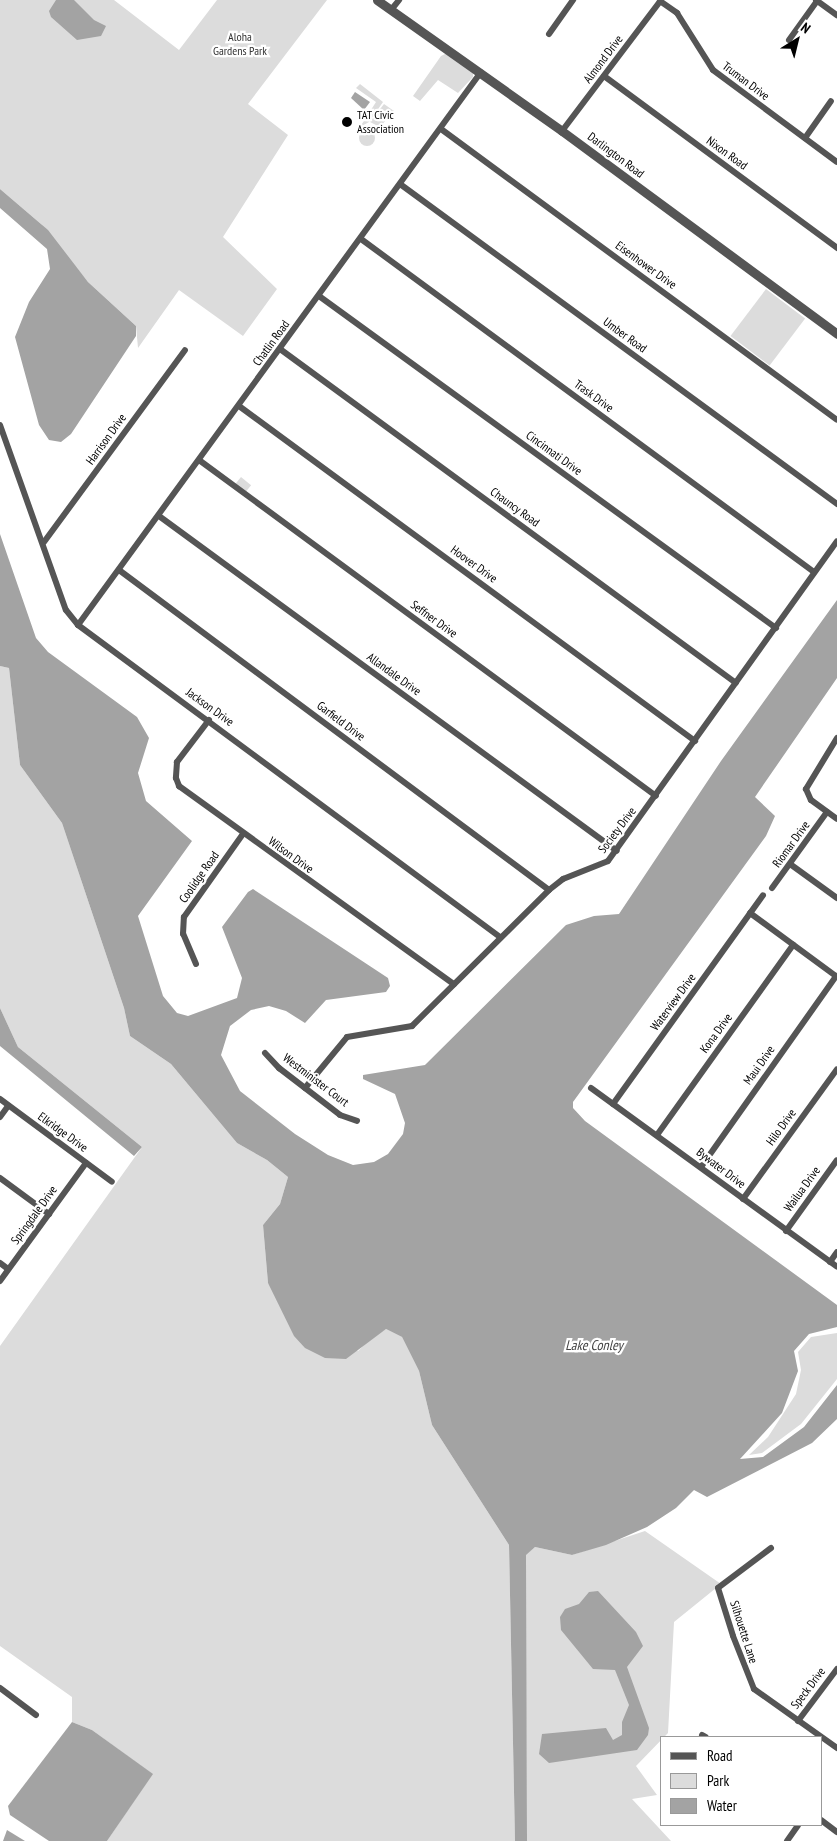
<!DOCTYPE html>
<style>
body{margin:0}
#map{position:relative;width:837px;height:1841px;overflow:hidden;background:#fff;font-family:"PT Sans Narrow",sans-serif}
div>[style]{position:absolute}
.green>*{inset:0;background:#dcdcdc;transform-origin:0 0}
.round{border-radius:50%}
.water>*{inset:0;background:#a3a3a3}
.minor>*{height:6px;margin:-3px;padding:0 3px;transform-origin:3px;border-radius:3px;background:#555}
.tertiary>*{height:9px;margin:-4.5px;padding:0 4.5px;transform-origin:4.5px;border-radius:4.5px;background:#555}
.dots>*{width:14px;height:14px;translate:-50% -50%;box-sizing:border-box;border:2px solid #fff;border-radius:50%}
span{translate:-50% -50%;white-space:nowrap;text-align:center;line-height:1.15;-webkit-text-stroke:4.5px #fff;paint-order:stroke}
.park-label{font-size:12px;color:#333}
.street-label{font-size:12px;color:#000}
.poi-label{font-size:12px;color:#000}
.left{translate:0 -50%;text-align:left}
.water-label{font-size:14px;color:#444;font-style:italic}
.legend{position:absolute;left:660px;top:1736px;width:162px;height:90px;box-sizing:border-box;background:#fff;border:1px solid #999;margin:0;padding:6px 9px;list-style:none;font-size:15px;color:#000}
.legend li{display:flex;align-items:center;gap:10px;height:25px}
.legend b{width:25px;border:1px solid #999}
.north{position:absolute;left:772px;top:15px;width:50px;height:50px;-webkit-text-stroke:4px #fff;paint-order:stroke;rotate:36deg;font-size:14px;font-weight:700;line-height:20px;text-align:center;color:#000}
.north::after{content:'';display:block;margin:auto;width:18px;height:22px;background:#000;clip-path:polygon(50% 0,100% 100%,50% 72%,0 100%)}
</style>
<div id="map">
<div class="green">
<i style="clip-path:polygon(0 0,114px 0,179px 50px,217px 0,327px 0,248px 104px,288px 135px,223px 237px,277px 289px,243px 336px,179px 290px,138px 348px,136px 326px,88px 282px,41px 224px,0 189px)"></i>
<i style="clip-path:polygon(447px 53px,473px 71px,473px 77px,458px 93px,438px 80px,420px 101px,413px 96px,441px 56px)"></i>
<i style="clip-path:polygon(360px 84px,383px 102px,369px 122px,360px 127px,376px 102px,356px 88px)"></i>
<i style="clip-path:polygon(384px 104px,394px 111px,380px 127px,370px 122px)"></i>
<i class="round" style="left:359px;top:130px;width:16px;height:16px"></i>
<i style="left:766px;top:289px;width:49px;height:59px;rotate:37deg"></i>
<i style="left:241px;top:477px;width:13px;height:9px;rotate:39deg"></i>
<i style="clip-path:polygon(0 666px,9px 668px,20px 765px,62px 823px,124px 1008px,130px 1036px,171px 1064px,237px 1143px,267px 1160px,288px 1177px,280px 1204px,263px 1225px,268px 1283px,358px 1351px,371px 1338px,386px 1329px,402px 1337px,419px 1371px,432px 1425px,509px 1545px,515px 1841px,107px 1841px,152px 1774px,92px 1730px,72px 1722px,72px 1697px,0 1646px,0 1346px,142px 1147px,18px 1047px,0 1008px)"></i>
<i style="clip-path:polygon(837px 1333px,837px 1379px,801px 1424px,762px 1453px,749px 1455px,768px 1437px,796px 1394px,801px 1370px,798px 1352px,811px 1337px)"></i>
<i style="clip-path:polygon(645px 1531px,721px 1584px,674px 1622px,668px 1733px,636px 1766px,657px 1795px,632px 1799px,671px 1841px,527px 1841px,525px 1555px,535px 1547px,572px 1555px)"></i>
</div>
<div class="water">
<i style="clip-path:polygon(56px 0,74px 0,94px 20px,106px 26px,101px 36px,77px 40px,51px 17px,49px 11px)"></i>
<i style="clip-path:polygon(355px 92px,370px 102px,364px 110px,351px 98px)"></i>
<i style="clip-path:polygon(0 189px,48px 230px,88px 282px,136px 326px,136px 336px,71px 434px,61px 442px,49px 440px,39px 425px,15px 337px,29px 302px,50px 269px,47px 249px,0 208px)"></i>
<i style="clip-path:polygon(0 534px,36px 638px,48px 652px,137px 717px,149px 738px,138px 773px,146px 801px,192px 841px,138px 916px,163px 996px,177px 1013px,188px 1016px,237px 998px,242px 978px,222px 927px,248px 892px,253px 889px,388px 978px,390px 986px,386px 992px,326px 1000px,305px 1023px,286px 1011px,269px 1006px,251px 1010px,230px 1026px,221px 1055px,240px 1091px,295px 1134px,328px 1155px,353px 1165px,374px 1162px,388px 1154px,403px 1134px,405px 1123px,395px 1094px,363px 1079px,363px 1075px,425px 1065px,566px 925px,594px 916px,619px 914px,721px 761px,837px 600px,837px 678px,755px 797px,775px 816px,766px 836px,573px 1102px,573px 1108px,585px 1121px,837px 1305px,837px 1327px,809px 1334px,794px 1351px,798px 1371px,782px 1413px,740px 1459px,763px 1457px,804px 1427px,837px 1385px,837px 1419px,812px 1443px,707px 1497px,694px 1490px,676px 1508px,647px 1527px,606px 1545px,572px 1555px,535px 1547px,526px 1555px,527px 1841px,515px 1841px,509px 1545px,432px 1425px,419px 1371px,402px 1337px,386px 1329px,346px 1359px,325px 1358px,305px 1348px,294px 1336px,268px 1283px,263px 1225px,280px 1204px,288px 1177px,267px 1160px,237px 1143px,171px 1064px,130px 1036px,124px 1008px,62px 823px,20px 765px,9px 668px,0 666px)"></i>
<i style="clip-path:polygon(0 1008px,18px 1047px,142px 1147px,134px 1156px,0 1046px)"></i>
<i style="clip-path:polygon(598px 1591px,636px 1632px,643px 1646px,627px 1667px,649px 1728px,648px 1735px,637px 1750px,549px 1763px,539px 1754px,542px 1734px,606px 1728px,613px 1740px,622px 1735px,622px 1722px,629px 1705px,615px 1670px,593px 1669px,561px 1630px,560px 1617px,565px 1609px,579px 1604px,589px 1592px)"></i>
<i style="clip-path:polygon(72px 1722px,92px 1730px,153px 1774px,107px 1841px,49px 1841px,10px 1815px,8px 1806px)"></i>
<i style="clip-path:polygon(7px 1830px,25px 1841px,3px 1841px)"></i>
</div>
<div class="minor">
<i style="left:816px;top:0;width:26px;rotate:36deg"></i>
<i style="left:660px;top:1px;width:21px;rotate:35deg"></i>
<i style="left:677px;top:13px;width:67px;rotate:57.7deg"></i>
<i style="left:713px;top:70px;width:154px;rotate:36.6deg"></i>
<i style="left:391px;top:10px;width:13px;rotate:-51deg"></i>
<i style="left:549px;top:34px;width:42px;rotate:-54.8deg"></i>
<i style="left:789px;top:40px;width:48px;rotate:-54.3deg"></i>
<i style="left:604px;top:76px;width:290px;rotate:36.4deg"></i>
<i style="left:441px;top:129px;width:491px;rotate:36.3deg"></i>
<i style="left:562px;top:131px;width:164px;rotate:-52.9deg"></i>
<i style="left:805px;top:138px;width:45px;rotate:-54.9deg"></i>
<i style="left:400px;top:184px;width:542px;rotate:36.21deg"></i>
<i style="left:361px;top:239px;width:562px;rotate:36.32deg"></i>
<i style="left:319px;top:296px;width:565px;rotate:36deg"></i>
<i style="left:280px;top:349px;width:565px;rotate:36.22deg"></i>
<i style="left:239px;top:406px;width:566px;rotate:36.3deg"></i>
<i style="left:0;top:425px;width:196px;rotate:70.4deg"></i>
<i style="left:66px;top:610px;width:19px;rotate:51deg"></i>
<i style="left:78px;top:625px;width:525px;rotate:36.48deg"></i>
<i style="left:199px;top:460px;width:567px;rotate:36.32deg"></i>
<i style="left:159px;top:516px;width:567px;rotate:36.18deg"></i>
<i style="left:44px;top:542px;width:238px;rotate:-53.7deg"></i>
<i style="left:119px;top:570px;width:536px;rotate:36.66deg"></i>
<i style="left:78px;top:625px;width:684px;rotate:-53.92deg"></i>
<i style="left:209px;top:720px;width:53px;rotate:127.3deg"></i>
<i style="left:177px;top:762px;width:16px;rotate:94deg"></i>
<i style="left:176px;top:778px;width:9px;rotate:69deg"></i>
<i style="left:179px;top:786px;width:339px;rotate:35.8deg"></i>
<i style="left:837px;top:738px;width:60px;rotate:121.3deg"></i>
<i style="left:806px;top:789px;width:12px;rotate:66deg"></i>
<i style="left:811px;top:800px;width:32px;rotate:36deg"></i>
<i style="left:790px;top:864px;width:58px;rotate:35.9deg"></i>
<i style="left:772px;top:888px;width:94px;rotate:-54.1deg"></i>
<i style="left:750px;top:913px;width:108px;rotate:36.3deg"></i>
<i style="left:196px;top:964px;width:33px;rotate:-113deg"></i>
<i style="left:183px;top:934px;width:17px;rotate:-87deg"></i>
<i style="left:184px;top:917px;width:102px;rotate:-54.6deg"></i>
<i style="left:265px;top:1053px;width:21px;rotate:47deg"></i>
<i style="left:279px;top:1068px;width:77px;rotate:37.6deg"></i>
<i style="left:340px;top:1115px;width:18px;rotate:19deg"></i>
<i style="left:305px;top:1088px;width:66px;rotate:-50.5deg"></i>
<i style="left:347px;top:1037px;width:66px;rotate:-9.6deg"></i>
<i style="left:412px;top:1026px;width:193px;rotate:-44.8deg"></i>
<i style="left:549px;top:890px;width:18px;rotate:-38deg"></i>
<i style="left:563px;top:879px;width:48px;rotate:-21.8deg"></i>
<i style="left:608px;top:861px;width:393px;rotate:-54.4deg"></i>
<i style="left:591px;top:1088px;width:304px;rotate:36deg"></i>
<i style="left:0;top:1099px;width:139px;rotate:36.5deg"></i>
<i style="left:613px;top:1104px;width:257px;rotate:-54.3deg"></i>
<i style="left:0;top:1117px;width:14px;rotate:-54deg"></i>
<i style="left:657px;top:1135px;width:234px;rotate:-54.4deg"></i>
<i style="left:701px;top:1167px;width:234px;rotate:-54.7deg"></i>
<i style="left:0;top:1178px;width:61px;rotate:36.3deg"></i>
<i style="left:743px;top:1199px;width:160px;rotate:-54.1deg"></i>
<i style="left:786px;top:1231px;width:87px;rotate:-54.3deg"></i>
<i style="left:830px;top:1262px;width:12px;rotate:-55deg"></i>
<i style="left:0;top:1263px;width:10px;rotate:37deg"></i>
<i style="left:0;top:1281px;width:146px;rotate:-53.9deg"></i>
<i style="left:771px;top:1548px;width:66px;rotate:143deg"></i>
<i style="left:718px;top:1588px;width:50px;rotate:72.6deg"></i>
<i style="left:733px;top:1636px;width:57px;rotate:68.4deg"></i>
<i style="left:754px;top:1689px;width:102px;rotate:35.4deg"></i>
<i style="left:0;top:1688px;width:45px;rotate:36.9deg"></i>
<i style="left:798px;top:1721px;width:65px;rotate:-53.1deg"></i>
<i style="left:702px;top:1735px;width:4px;rotate:27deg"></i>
<i style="left:821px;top:1820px;width:20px;rotate:37deg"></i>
<i style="left:787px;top:1841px;width:19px;rotate:-55deg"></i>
</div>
<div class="tertiary">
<i style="left:377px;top:0;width:227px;rotate:35.3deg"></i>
<i style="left:562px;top:131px;width:342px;rotate:36.4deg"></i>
</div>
<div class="dots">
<i style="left:347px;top:122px;background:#000"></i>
</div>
<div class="park-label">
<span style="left:240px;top:44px">Aloha<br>Gardens Park</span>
</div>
<div class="street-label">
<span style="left:603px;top:59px;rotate:-53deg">Almond Drive</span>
<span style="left:746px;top:81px;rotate:37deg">Truman Drive</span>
<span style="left:727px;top:153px;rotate:36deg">Nixon Road</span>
<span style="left:616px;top:155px;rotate:37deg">Darlington Road</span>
<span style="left:646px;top:265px;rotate:36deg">Eisenhower Drive</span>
<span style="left:625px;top:335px;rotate:36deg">Umber Road</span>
<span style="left:271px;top:343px;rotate:-54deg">Chatlin Road</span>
<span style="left:594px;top:396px;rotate:36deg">Trask Drive</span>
<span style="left:106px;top:439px;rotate:-54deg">Harrison Drive</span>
<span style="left:554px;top:453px;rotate:36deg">Cincinnati Drive</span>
<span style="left:515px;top:507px;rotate:36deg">Chauncy Road</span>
<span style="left:474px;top:564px;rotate:36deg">Hoover Drive</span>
<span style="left:434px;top:619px;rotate:36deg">Seffner Drive</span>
<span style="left:394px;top:674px;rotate:36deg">Allandale Drive</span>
<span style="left:210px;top:707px;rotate:36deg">Jackson Drive</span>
<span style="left:341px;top:721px;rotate:37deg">Garfield Drive</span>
<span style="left:617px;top:830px;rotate:-53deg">Society Drive</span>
<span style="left:791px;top:844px;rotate:-54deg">Riomar Drive</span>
<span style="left:291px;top:855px;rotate:36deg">Wilson Drive</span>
<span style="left:199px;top:877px;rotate:-55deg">Coolidge Road</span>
<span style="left:673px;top:1002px;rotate:-54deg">Waterview Drive</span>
<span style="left:716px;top:1033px;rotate:-54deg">Kona Drive</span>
<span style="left:759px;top:1065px;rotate:-55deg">Maui Drive</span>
<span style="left:316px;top:1080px;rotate:37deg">Westminister Court</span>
<span style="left:781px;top:1127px;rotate:-54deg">Hilo Drive</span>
<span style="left:63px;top:1132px;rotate:36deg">Elkridge Drive</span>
<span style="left:721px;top:1168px;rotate:37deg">Bywater Drive</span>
<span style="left:802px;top:1189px;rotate:-54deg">Wailua Drive</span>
<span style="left:34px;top:1215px;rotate:-54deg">Springdale Drive</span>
<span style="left:744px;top:1632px;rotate:72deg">Silhouette Lane</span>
<span style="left:808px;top:1688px;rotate:-53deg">Speck Drive</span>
</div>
<div class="poi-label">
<span class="left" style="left:357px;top:122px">TAT Civic<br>Association</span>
</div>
<div class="water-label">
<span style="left:594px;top:1345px">Lake Conley</span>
</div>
<ul class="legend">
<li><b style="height:6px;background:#555"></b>Road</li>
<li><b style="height:14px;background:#dcdcdc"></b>Park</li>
<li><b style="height:14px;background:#a3a3a3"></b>Water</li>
</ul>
<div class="north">N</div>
</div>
